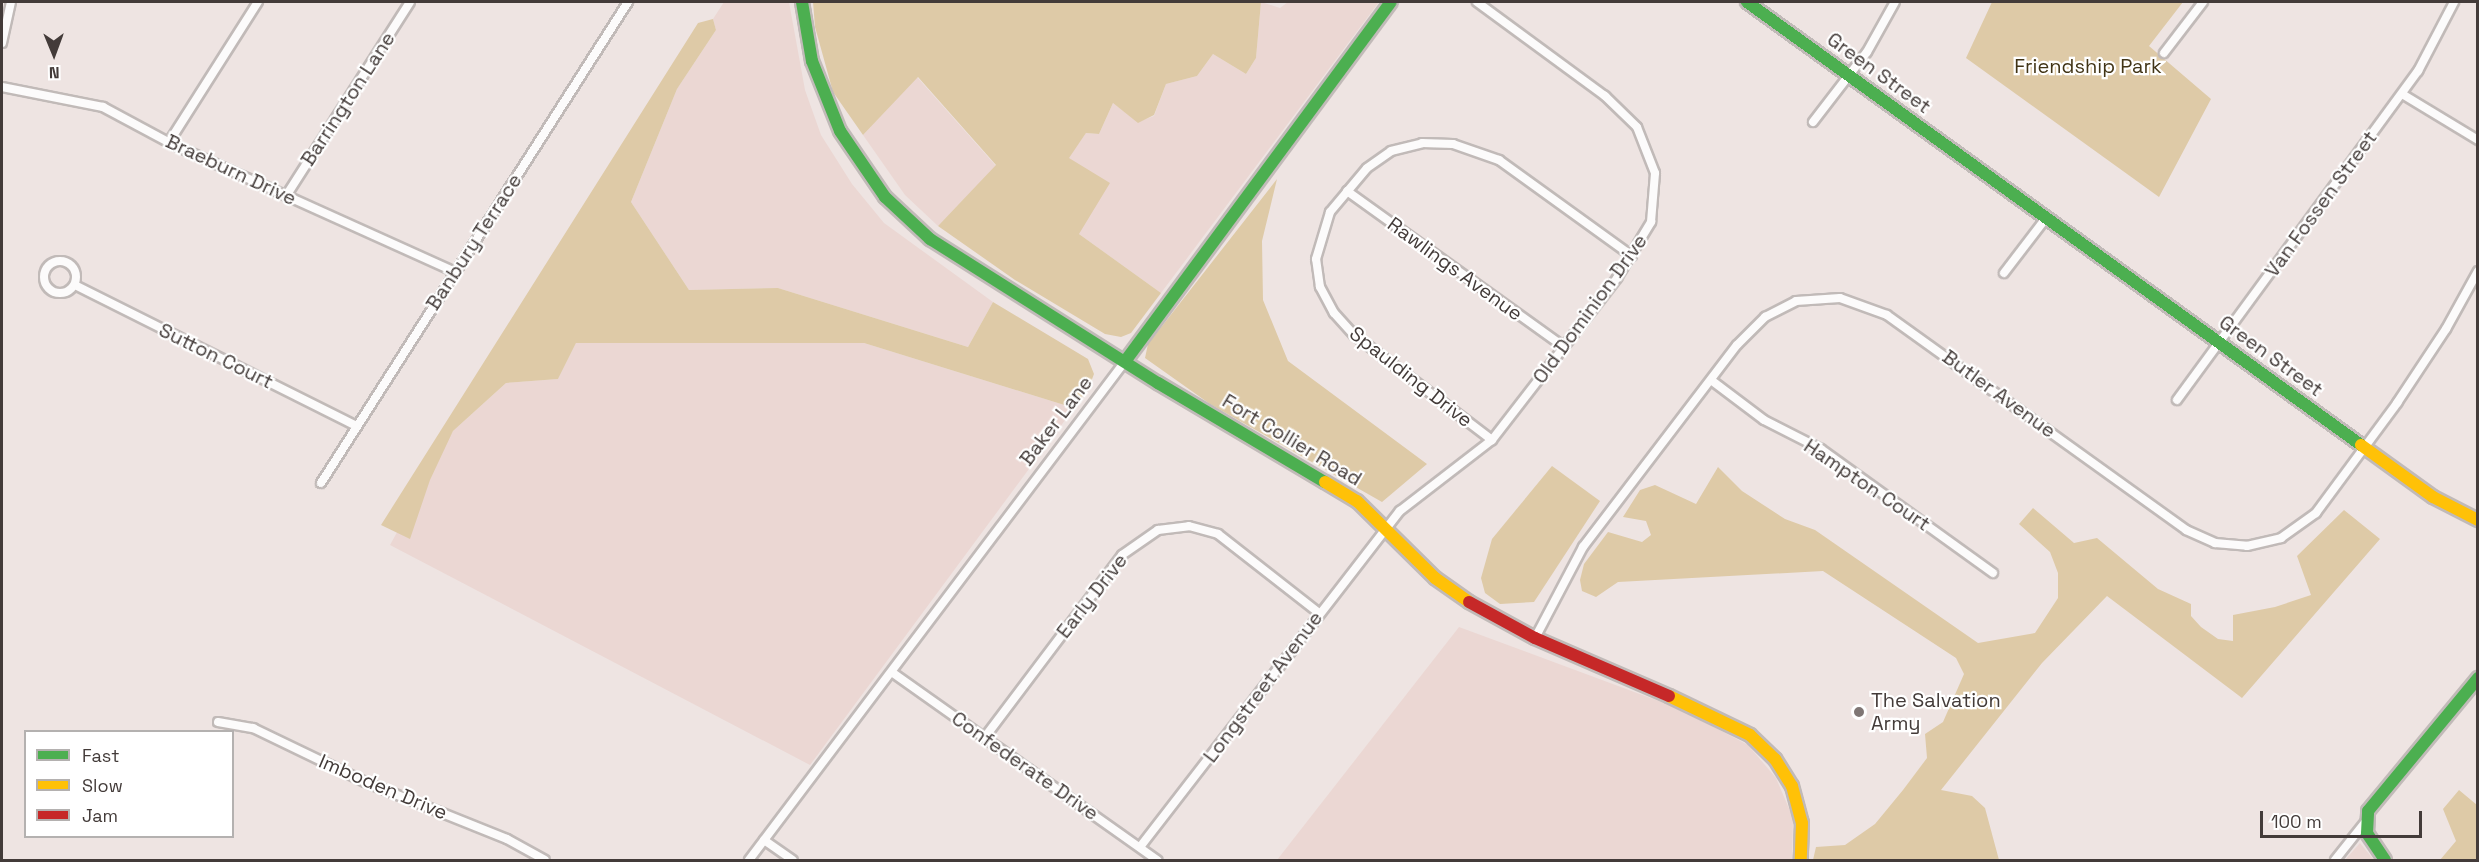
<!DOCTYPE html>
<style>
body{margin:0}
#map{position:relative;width:2479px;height:862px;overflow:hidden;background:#eee4e2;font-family:"Space Grotesk",sans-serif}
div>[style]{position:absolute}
.built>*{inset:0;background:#ebd7d3}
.green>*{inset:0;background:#decaa7}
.roads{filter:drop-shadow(2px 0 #c1bab8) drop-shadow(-2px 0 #c1bab8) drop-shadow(0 2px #c1bab8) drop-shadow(0 -2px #c1bab8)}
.street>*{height:8px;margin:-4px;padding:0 4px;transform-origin:4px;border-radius:4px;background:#fcfbfb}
.street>.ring{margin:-4px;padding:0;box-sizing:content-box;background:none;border:8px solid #fcfbfb;border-radius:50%}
.fast>*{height:12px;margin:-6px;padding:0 6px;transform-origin:6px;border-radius:6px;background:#4caf50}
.slow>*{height:12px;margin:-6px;padding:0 6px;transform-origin:6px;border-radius:6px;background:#ffc107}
.jam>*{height:12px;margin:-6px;padding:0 6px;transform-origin:6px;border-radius:6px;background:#c62828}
.dots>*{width:16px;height:16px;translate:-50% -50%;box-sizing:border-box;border:3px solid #fff;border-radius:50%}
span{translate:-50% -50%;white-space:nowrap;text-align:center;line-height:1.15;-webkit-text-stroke:4.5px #fff;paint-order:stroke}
.park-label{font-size:20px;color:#413416}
.street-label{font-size:20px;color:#433b39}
.poi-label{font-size:20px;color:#433b39}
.left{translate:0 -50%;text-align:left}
.frame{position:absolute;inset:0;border:3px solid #433b39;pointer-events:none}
.legend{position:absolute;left:24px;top:730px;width:210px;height:108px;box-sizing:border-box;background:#fff;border:2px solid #b4b1b0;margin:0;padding:8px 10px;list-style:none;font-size:18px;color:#433b39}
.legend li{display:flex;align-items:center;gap:12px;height:30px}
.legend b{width:30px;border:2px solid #b4b1b0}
.north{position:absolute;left:24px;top:24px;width:60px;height:60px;-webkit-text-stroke:4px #fff;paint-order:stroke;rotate:179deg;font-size:16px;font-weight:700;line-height:24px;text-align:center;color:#433b39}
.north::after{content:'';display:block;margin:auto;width:21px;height:27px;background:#433b39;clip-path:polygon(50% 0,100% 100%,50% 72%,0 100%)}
.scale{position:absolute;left:2260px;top:811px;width:162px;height:27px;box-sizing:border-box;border:3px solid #433b39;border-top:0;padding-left:8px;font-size:18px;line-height:21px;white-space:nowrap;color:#433b39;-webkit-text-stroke:4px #fff;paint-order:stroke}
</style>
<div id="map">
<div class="built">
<i style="clip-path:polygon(724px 2px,789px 2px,805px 90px,821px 135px,852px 184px,884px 223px,993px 302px,968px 347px,778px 288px,689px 290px,631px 202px,677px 89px,716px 30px,713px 19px)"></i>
<i style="clip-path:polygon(1261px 2px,1280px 8px,1288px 2px,1379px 2px,1161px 293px,1079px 234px,1068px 158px,1086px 133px,1099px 134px,1113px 103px,1138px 122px,1154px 116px,1166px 84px,1197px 76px,1213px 54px,1246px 74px,1256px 58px)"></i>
<i style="clip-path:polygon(917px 77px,996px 166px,938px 226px,905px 195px,863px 135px)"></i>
<i style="clip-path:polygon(576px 343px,864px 343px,1074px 408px,810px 765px,390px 545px,453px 431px,506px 383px,558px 379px)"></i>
<i style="clip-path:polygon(1459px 627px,1680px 709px,1748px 745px,1776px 778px,1793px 818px,1792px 860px,1277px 860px)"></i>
<i style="clip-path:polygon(2360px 843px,2374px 860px,2345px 860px)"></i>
</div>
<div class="green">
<i style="clip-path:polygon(813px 2px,1261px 2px,1256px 58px,1246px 74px,1213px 54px,1197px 76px,1166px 84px,1154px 115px,1138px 123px,1113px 103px,1099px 134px,1086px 133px,1069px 158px,1110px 183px,1079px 234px,1161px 293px,1131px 333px,1121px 337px,1105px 334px,1015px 280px,938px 226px,996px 165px,918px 77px,863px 135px,833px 92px,815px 27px)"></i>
<i style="clip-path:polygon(1992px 2px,2183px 2px,2149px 46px,2211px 99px,2159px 197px,1966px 58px)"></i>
<i style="clip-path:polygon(713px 19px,716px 30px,677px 89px,631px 202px,689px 290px,778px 288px,968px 347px,993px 302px,1088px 359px,1094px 374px,1089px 387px,1074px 408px,864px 343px,576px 343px,558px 379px,506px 383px,453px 431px,430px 480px,410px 539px,381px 525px,698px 23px)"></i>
<i style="clip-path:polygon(1277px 179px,1262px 241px,1263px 300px,1288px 361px,1427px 464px,1382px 502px,1210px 404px,1145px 358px,1148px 344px)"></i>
<i style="clip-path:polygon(1552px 466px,1600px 501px,1534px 602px,1500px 604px,1485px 593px,1481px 578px,1492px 539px)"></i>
<i style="clip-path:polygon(1718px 467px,1742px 491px,1785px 519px,1815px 530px,1978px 643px,2035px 633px,2058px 598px,2058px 573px,2050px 552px,2019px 524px,2033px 508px,2074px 543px,2097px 538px,2158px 589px,2191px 604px,2191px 616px,2201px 627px,2218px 639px,2233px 641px,2233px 615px,2275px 607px,2311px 595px,2297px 556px,2344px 510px,2380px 539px,2242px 698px,2107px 596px,2042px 663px,1941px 790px,1972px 796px,1985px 808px,1999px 860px,1813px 860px,1816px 847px,1845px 845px,1875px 824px,1903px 790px,1927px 758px,1925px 734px,1943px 722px,1964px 674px,1956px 658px,1823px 571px,1618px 582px,1596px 597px,1582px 591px,1580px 580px,1584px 564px,1608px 532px,1642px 542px,1651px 535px,1646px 521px,1623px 517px,1640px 490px,1655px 485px,1696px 504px)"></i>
<i style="clip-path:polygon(2459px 790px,2477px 805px,2477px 860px,2440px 860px,2456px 841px,2443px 809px)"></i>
</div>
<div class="roads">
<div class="street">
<i style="left:2px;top:43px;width:42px;rotate:-77.6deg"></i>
<i style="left:2164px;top:53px;width:64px;rotate:-52.6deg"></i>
<i style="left:2px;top:87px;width:103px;rotate:11.2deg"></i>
<i style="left:103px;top:107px;width:81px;rotate:28.2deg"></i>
<i style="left:174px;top:145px;width:308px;rotate:24.3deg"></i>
<i style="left:2402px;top:94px;width:89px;rotate:31.2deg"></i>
<i style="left:1813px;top:122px;width:88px;rotate:-52.4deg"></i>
<i style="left:1867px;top:52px;width:57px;rotate:-60.8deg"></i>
<i style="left:169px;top:142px;width:166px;rotate:-57.6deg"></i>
<i style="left:1347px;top:191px;width:267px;rotate:35.7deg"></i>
<i style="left:286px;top:196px;width:230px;rotate:-57.4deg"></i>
<i class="ring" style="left:44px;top:261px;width:24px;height:24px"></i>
<i style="left:2004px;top:273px;width:69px;rotate:-52.6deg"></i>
<i style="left:75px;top:285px;width:315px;rotate:26.6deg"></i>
<i style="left:1711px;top:380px;width:66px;rotate:37deg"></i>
<i style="left:1764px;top:420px;width:64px;rotate:27deg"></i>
<i style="left:1821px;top:449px;width:212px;rotate:35.8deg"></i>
<i style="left:2177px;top:400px;width:408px;rotate:-53.8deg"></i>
<i style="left:2418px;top:71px;width:78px;rotate:-62.4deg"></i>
<i style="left:1492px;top:440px;width:173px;rotate:-142.7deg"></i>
<i style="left:1354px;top:335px;width:30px;rotate:-132deg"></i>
<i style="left:1334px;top:313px;width:30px;rotate:-118deg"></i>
<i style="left:1320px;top:287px;width:28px;rotate:-98deg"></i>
<i style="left:1316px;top:259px;width:49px;rotate:-73.4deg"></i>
<i style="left:1330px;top:212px;width:57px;rotate:-49.9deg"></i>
<i style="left:1367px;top:168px;width:29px;rotate:-35deg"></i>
<i style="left:1391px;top:151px;width:32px;rotate:-14deg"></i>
<i style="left:1422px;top:143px;width:31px;rotate:2deg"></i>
<i style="left:1453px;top:144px;width:49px;rotate:19.2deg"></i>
<i style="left:1499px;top:160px;width:164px;rotate:35.8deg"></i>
<i style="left:321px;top:483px;width:571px;rotate:-57.45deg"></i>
<i style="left:1535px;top:638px;width:103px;rotate:-62.2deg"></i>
<i style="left:1583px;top:547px;width:254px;rotate:-52.7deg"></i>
<i style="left:1737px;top:345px;width:40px;rotate:-45deg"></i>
<i style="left:1765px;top:317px;width:35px;rotate:-27deg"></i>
<i style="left:1796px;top:301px;width:44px;rotate:-3.9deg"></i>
<i style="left:1840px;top:298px;width:50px;rotate:19.9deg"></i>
<i style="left:1887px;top:315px;width:368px;rotate:35.7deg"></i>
<i style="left:2186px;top:530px;width:32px;rotate:24deg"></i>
<i style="left:2215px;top:543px;width:32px;rotate:5deg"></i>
<i style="left:2247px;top:546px;width:35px;rotate:-13deg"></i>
<i style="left:2281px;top:538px;width:43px;rotate:-35.5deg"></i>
<i style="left:2316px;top:513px;width:137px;rotate:-53.6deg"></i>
<i style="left:2397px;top:403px;width:89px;rotate:-56.5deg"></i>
<i style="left:2446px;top:329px;width:66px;rotate:-61.1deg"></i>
<i style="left:893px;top:673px;width:324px;rotate:35.3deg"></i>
<i style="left:218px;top:722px;width:36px;rotate:10deg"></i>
<i style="left:253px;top:728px;width:124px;rotate:25.7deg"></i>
<i style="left:365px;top:782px;width:153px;rotate:21.9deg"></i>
<i style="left:507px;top:839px;width:43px;rotate:28.9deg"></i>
<i style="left:985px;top:737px;width:228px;rotate:-53deg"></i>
<i style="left:1122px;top:555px;width:44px;rotate:-34.8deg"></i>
<i style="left:1158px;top:530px;width:31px;rotate:-7deg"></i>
<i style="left:1189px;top:526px;width:30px;rotate:15deg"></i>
<i style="left:1218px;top:534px;width:128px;rotate:38deg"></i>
<i style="left:764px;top:840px;width:35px;rotate:35deg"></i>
<i style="left:1140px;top:847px;width:425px;rotate:-52.3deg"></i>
<i style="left:1400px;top:511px;width:116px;rotate:-37.7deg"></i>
<i style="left:1492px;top:440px;width:205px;rotate:-52.3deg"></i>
<i style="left:1617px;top:278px;width:66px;rotate:-58.7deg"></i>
<i style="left:1651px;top:222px;width:49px;rotate:-85.3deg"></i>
<i style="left:1655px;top:173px;width:49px;rotate:-111.4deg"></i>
<i style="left:1637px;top:127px;width:45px;rotate:-135.9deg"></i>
<i style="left:1605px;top:96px;width:159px;rotate:-143.7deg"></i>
<i style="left:749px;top:860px;width:626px;rotate:-52.98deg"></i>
<i style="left:2335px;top:860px;width:50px;rotate:-51.5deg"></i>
</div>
<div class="fast">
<i style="left:802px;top:2px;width:60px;rotate:80.4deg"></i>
<i style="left:812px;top:61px;width:75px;rotate:68.2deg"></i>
<i style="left:840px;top:131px;width:80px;rotate:55.7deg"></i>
<i style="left:885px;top:197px;width:62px;rotate:43deg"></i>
<i style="left:930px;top:239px;width:270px;rotate:32.3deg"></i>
<i style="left:1158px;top:383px;width:194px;rotate:30.7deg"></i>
<i style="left:1747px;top:2px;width:757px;rotate:35.81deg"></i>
<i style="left:1126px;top:360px;width:445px;rotate:-53.5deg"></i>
<i style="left:2385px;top:860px;width:32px;rotate:-124deg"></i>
<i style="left:2367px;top:833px;width:22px;rotate:-87deg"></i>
<i style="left:2368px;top:811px;width:173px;rotate:-50.4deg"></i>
</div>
<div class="slow">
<i style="left:2361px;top:445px;width:89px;rotate:35.8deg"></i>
<i style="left:2433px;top:497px;width:51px;rotate:27.1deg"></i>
<i style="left:1325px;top:482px;width:37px;rotate:31deg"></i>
<i style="left:1357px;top:501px;width:110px;rotate:44.6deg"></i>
<i style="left:1435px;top:578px;width:42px;rotate:35.2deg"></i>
<i style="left:1669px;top:696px;width:90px;rotate:25.7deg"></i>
<i style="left:1750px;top:735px;width:35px;rotate:44deg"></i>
<i style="left:1775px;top:759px;width:32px;rotate:58deg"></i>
<i style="left:1792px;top:786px;width:38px;rotate:75deg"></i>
<i style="left:1802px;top:823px;width:37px;rotate:92deg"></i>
</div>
<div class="jam">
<i style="left:1469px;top:602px;width:75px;rotate:28.6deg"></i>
<i style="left:1535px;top:638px;width:146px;rotate:23.4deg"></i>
</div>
</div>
<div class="dots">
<i style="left:1859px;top:712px;background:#7f7674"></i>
</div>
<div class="park-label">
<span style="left:2088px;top:66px">Friendship Park</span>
</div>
<div class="street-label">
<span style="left:1879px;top:73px;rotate:36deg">Green Street</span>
<span style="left:348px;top:99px;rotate:-57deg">Barrington Lane</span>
<span style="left:231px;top:170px;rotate:25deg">Braeburn Drive</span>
<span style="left:2321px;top:204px;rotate:-54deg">Van Fossen Street</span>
<span style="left:474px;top:242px;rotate:-57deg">Banbury Terrace</span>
<span style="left:1455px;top:269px;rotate:36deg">Rawlings Avenue</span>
<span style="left:1590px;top:309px;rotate:-54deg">Old Dominion Drive</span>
<span style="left:216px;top:356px;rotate:26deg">Sutton Court</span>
<span style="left:2271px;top:356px;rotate:36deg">Green Street</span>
<span style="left:1411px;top:377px;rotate:38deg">Spaulding Drive</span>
<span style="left:1999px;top:394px;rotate:36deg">Butler Avenue</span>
<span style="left:1056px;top:421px;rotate:-53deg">Baker Lane</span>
<span style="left:1292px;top:440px;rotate:31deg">Fort Collier Road</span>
<span style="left:1867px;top:485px;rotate:34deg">Hampton Court</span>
<span style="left:1092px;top:596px;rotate:-52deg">Early Drive</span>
<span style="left:1263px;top:687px;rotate:-53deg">Longstreet Avenue</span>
<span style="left:1025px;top:766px;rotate:35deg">Confederate Drive</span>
<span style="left:383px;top:787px;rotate:23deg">Imboden Drive</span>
</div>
<div class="poi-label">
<span class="left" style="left:1871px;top:712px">The Salvation<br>Army</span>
</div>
<div class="frame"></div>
<ul class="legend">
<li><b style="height:8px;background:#4caf50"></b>Fast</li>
<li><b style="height:8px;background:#ffc107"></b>Slow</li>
<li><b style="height:8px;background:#c62828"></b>Jam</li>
</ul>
<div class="north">N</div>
<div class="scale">100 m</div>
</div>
